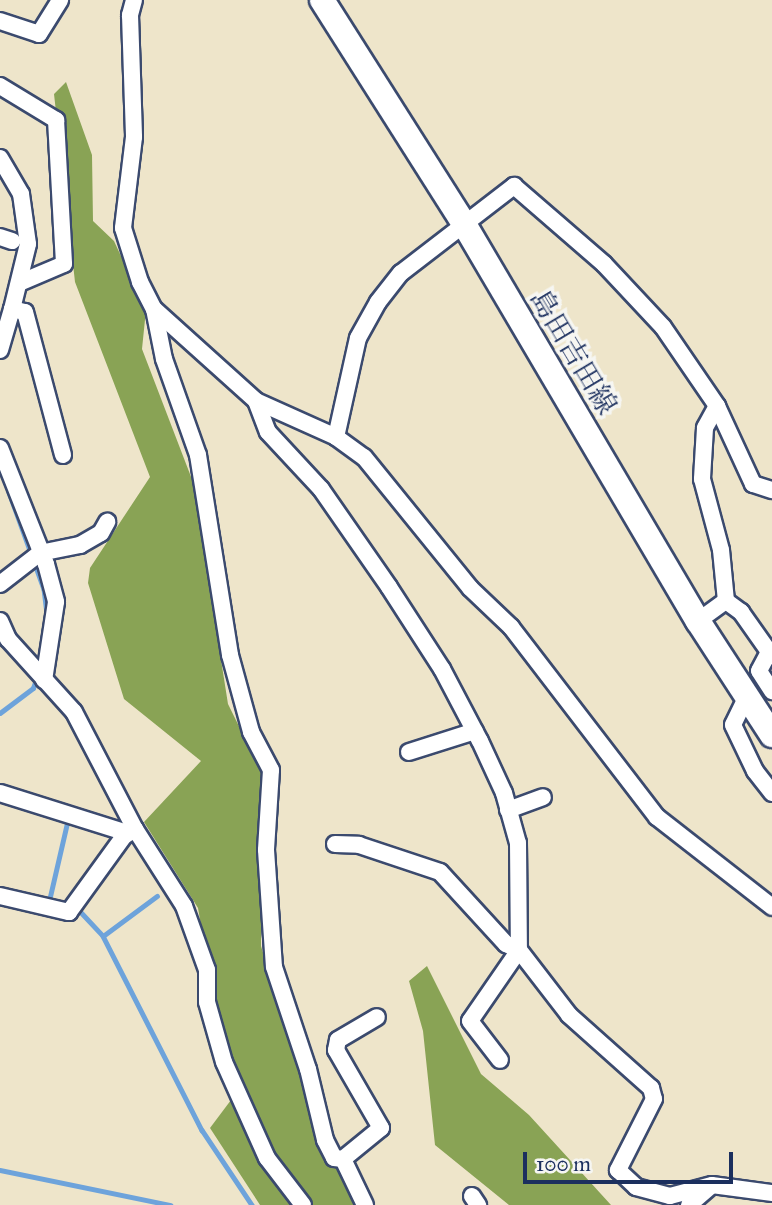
<!DOCTYPE html>
<meta charset="utf-8">
<style>
body{margin:0}
#map{position:relative;width:772px;height:1205px;overflow:hidden;background:#eee5ca;font-family:"IM FELL Great Primer","Noto Serif JP",serif}
div>[style]{position:absolute}
.forest>*{inset:0;background:#89a355}
.stream>*{height:4.5px;margin:-2.25px;padding:0 2.25px;transform-origin:2.25px;border-radius:2.25px;background:#6da3db}
.roads{filter:drop-shadow(2px 0 #3b4a6e) drop-shadow(-2px 0 #3b4a6e) drop-shadow(0 2px #3b4a6e) drop-shadow(0 -2px #3b4a6e)}
.minor>*{height:16px;margin:-8px;padding:0 8px;transform-origin:8px;border-radius:8px;background:#fff}
.primary>*{height:24px;margin:-12px;padding:0 12px;transform-origin:12px;border-radius:12px;background:#fff}
span{translate:-50% -50%;white-space:nowrap;text-align:center;line-height:1.15;-webkit-text-stroke:7px #f6f6f2;paint-order:stroke}
.street-label{font-size:28px;color:#1b2f5e}
.scale{position:absolute;left:523px;top:1152px;width:210px;height:32px;box-sizing:border-box;border:4px solid #1b2f5e;border-top:0;padding-left:9px;font-size:21px;line-height:24px;white-space:nowrap;color:#1b2f5e;-webkit-text-stroke:5px #f6f6f2;paint-order:stroke}
</style>
<div id="map">
<div class="forest">
<i style="clip-path:polygon(66px 82px,92px 155px,93px 221px,114px 241px,146px 310px,142px 349px,193px 482px,228px 704px,262px 773px,261px 946px,309px 1108px,337px 1169px,361px 1205px,260px 1205px,210px 1128px,231px 1100px,198px 908px,144px 822px,201px 761px,124px 699px,88px 583px,90px 568px,150px 477px,75px 282px,54px 94px)"></i>
<i style="clip-path:polygon(427px 966px,481px 1074px,529px 1115px,611px 1205px,509px 1205px,435px 1145px,423px 1031px,409px 981px)"></i>
</div>
<div class="stream">
<i style="left:9px;top:492px;width:103px;rotate:70.2deg"></i>
<i style="left:44px;top:589px;width:24px;rotate:83deg"></i>
<i style="left:0;top:713px;width:41px;rotate:-37.1deg"></i>
<i style="left:33px;top:688px;width:12px;rotate:-70deg"></i>
<i style="left:49px;top:901px;width:84px;rotate:-77deg"></i>
<i style="left:79px;top:910px;width:35px;rotate:47deg"></i>
<i style="left:103px;top:936px;width:218px;rotate:63deg"></i>
<i style="left:202px;top:1130px;width:90px;rotate:56.3deg"></i>
<i style="left:103px;top:936px;width:67px;rotate:-36.5deg"></i>
<i style="left:0;top:1170px;width:174px;rotate:11.6deg"></i>
</div>
<div class="roads">
<div class="minor">
<i style="left:134px;top:0;width:16px;rotate:105deg"></i>
<i style="left:130px;top:15px;width:122px;rotate:88.1deg"></i>
<i style="left:134px;top:137px;width:92px;rotate:96.9deg"></i>
<i style="left:123px;top:228px;width:57px;rotate:72.5deg"></i>
<i style="left:140px;top:282px;width:30px;rotate:63deg"></i>
<i style="left:154px;top:309px;width:51px;rotate:78.7deg"></i>
<i style="left:164px;top:359px;width:102px;rotate:70.5deg"></i>
<i style="left:198px;top:455px;width:203px;rotate:80.9deg"></i>
<i style="left:230px;top:655px;width:80px;rotate:74.7deg"></i>
<i style="left:251px;top:732px;width:43px;rotate:62.2deg"></i>
<i style="left:271px;top:770px;width:80px;rotate:93.6deg"></i>
<i style="left:266px;top:850px;width:117px;rotate:86.1deg"></i>
<i style="left:274px;top:967px;width:108px;rotate:71.6deg"></i>
<i style="left:308px;top:1069px;width:73px;rotate:76.5deg"></i>
<i style="left:325px;top:1140px;width:20px;rotate:63deg"></i>
<i style="left:334px;top:1158px;width:9px;rotate:6deg"></i>
<i style="left:0;top:21px;width:41px;rotate:18.4deg"></i>
<i style="left:39px;top:34px;width:40px;rotate:-58deg"></i>
<i style="left:0;top:86px;width:66px;rotate:31.3deg"></i>
<i style="left:56px;top:120px;width:144px;rotate:86.8deg"></i>
<i style="left:64px;top:264px;width:49px;rotate:157.1deg"></i>
<i style="left:0;top:158px;width:42px;rotate:59.7deg"></i>
<i style="left:21px;top:194px;width:50px;rotate:82deg"></i>
<i style="left:28px;top:244px;width:67px;rotate:103.8deg"></i>
<i style="left:0;top:237px;width:13px;rotate:18deg"></i>
<i style="left:154px;top:309px;width:137px;rotate:42deg"></i>
<i style="left:256px;top:401px;width:88px;rotate:24.2deg"></i>
<i style="left:336px;top:437px;width:34px;rotate:36deg"></i>
<i style="left:364px;top:457px;width:169px;rotate:51deg"></i>
<i style="left:470px;top:588px;width:57px;rotate:43.6deg"></i>
<i style="left:511px;top:627px;width:240px;rotate:52.5deg"></i>
<i style="left:657px;top:817px;width:146px;rotate:38deg"></i>
<i style="left:0;top:350px;width:43px;rotate:-73.7deg"></i>
<i style="left:12px;top:309px;width:13px;rotate:13deg"></i>
<i style="left:25px;top:312px;width:148px;rotate:75.1deg"></i>
<i style="left:256px;top:401px;width:33px;rotate:69deg"></i>
<i style="left:268px;top:432px;width:78px;rotate:47.1deg"></i>
<i style="left:321px;top:489px;width:119px;rotate:55.2deg"></i>
<i style="left:389px;top:587px;width:98px;rotate:57.1deg"></i>
<i style="left:442px;top:669px;width:81px;rotate:62.2deg"></i>
<i style="left:480px;top:741px;width:57px;rotate:65.2deg"></i>
<i style="left:504px;top:793px;width:52px;rotate:74.4deg"></i>
<i style="left:518px;top:843px;width:107px;rotate:89.5deg"></i>
<i style="left:519px;top:950px;width:82px;rotate:52.4deg"></i>
<i style="left:569px;top:1015px;width:110px;rotate:41.7deg"></i>
<i style="left:651px;top:1088px;width:11px;rotate:75deg"></i>
<i style="left:654px;top:1099px;width:80px;rotate:116.9deg"></i>
<i style="left:618px;top:1170px;width:25px;rotate:43deg"></i>
<i style="left:636px;top:1187px;width:35px;rotate:15deg"></i>
<i style="left:670px;top:1196px;width:43px;rotate:-14.7deg"></i>
<i style="left:712px;top:1185px;width:61px;rotate:7.6deg"></i>
<i style="left:717px;top:406px;width:25px;rotate:119deg"></i>
<i style="left:705px;top:428px;width:51px;rotate:93.4deg"></i>
<i style="left:702px;top:479px;width:73px;rotate:75deg"></i>
<i style="left:721px;top:550px;width:51px;rotate:84.4deg"></i>
<i style="left:726px;top:601px;width:19px;rotate:36deg"></i>
<i style="left:741px;top:612px;width:54px;rotate:54.8deg"></i>
<i style="left:336px;top:437px;width:101px;rotate:-77.5deg"></i>
<i style="left:358px;top:338px;width:41px;rotate:-60.9deg"></i>
<i style="left:378px;top:302px;width:37px;rotate:-52deg"></i>
<i style="left:401px;top:273px;width:143px;rotate:-37.6deg"></i>
<i style="left:514px;top:186px;width:119px;rotate:40.9deg"></i>
<i style="left:604px;top:264px;width:86px;rotate:46.9deg"></i>
<i style="left:663px;top:327px;width:96px;rotate:55.6deg"></i>
<i style="left:717px;top:406px;width:86px;rotate:65.2deg"></i>
<i style="left:753px;top:484px;width:20px;rotate:18deg"></i>
<i style="left:0;top:448px;width:125px;rotate:68.4deg"></i>
<i style="left:46px;top:564px;width:39px;rotate:75deg"></i>
<i style="left:56px;top:602px;width:79px;rotate:98.7deg"></i>
<i style="left:0;top:584px;width:51px;rotate:-37.8deg"></i>
<i style="left:40px;top:553px;width:41px;rotate:-11.3deg"></i>
<i style="left:80px;top:545px;width:24px;rotate:-30deg"></i>
<i style="left:101px;top:533px;width:13px;rotate:-61deg"></i>
<i style="left:0;top:621px;width:20px;rotate:66deg"></i>
<i style="left:8px;top:639px;width:98px;rotate:47.9deg"></i>
<i style="left:74px;top:712px;width:132px;rotate:62.5deg"></i>
<i style="left:135px;top:829px;width:91px;rotate:57.5deg"></i>
<i style="left:184px;top:906px;width:68px;rotate:70.2deg"></i>
<i style="left:207px;top:970px;width:32px;rotate:90deg"></i>
<i style="left:207px;top:1002px;width:62px;rotate:74.2deg"></i>
<i style="left:224px;top:1062px;width:105px;rotate:65.9deg"></i>
<i style="left:267px;top:1158px;width:59px;rotate:52.5deg"></i>
<i style="left:698px;top:621px;width:34px;rotate:-36deg"></i>
<i style="left:769px;top:652px;width:21px;rotate:118deg"></i>
<i style="left:759px;top:671px;width:24px;rotate:57deg"></i>
<i style="left:747px;top:696px;width:32px;rotate:116deg"></i>
<i style="left:733px;top:725px;width:51px;rotate:64.4deg"></i>
<i style="left:755px;top:771px;width:28px;rotate:52deg"></i>
<i style="left:409px;top:752px;width:69px;rotate:-17.7deg"></i>
<i style="left:0;top:793px;width:133px;rotate:17.5deg"></i>
<i style="left:508px;top:810px;width:37px;rotate:-20deg"></i>
<i style="left:335px;top:844px;width:24px;rotate:2deg"></i>
<i style="left:359px;top:845px;width:85px;rotate:18.4deg"></i>
<i style="left:440px;top:872px;width:98px;rotate:47.5deg"></i>
<i style="left:506px;top:944px;width:14px;rotate:25deg"></i>
<i style="left:519px;top:950px;width:86px;rotate:124.6deg"></i>
<i style="left:470px;top:1021px;width:49px;rotate:52.4deg"></i>
<i style="left:0;top:896px;width:71px;rotate:13.1deg"></i>
<i style="left:69px;top:912px;width:94px;rotate:-54.1deg"></i>
<i style="left:124px;top:836px;width:13px;rotate:-32deg"></i>
<i style="left:472px;top:1196px;width:11px;rotate:56deg"></i>
<i style="left:365px;top:1205px;width:51px;rotate:-115.6deg"></i>
<i style="left:343px;top:1159px;width:49px;rotate:-39.2deg"></i>
<i style="left:381px;top:1128px;width:90px;rotate:-120deg"></i>
<i style="left:336px;top:1050px;width:10px;rotate:-79deg"></i>
<i style="left:338px;top:1040px;width:45px;rotate:-30.5deg"></i>
<i style="left:689px;top:1205px;width:28px;rotate:-41deg"></i>
</div>
<div class="primary">
<i style="left:322px;top:0;width:265px;rotate:57.6deg"></i>
<i style="left:464px;top:224px;width:461px;rotate:59.5deg"></i>
<i style="left:698px;top:621px;width:136px;rotate:57deg"></i>
</div>
</div>
<div class="street-label">
<span style="left:573px;top:352px;rotate:59deg">島田吉田線</span>
</div>
<div class="scale">100 m</div>
</div>
